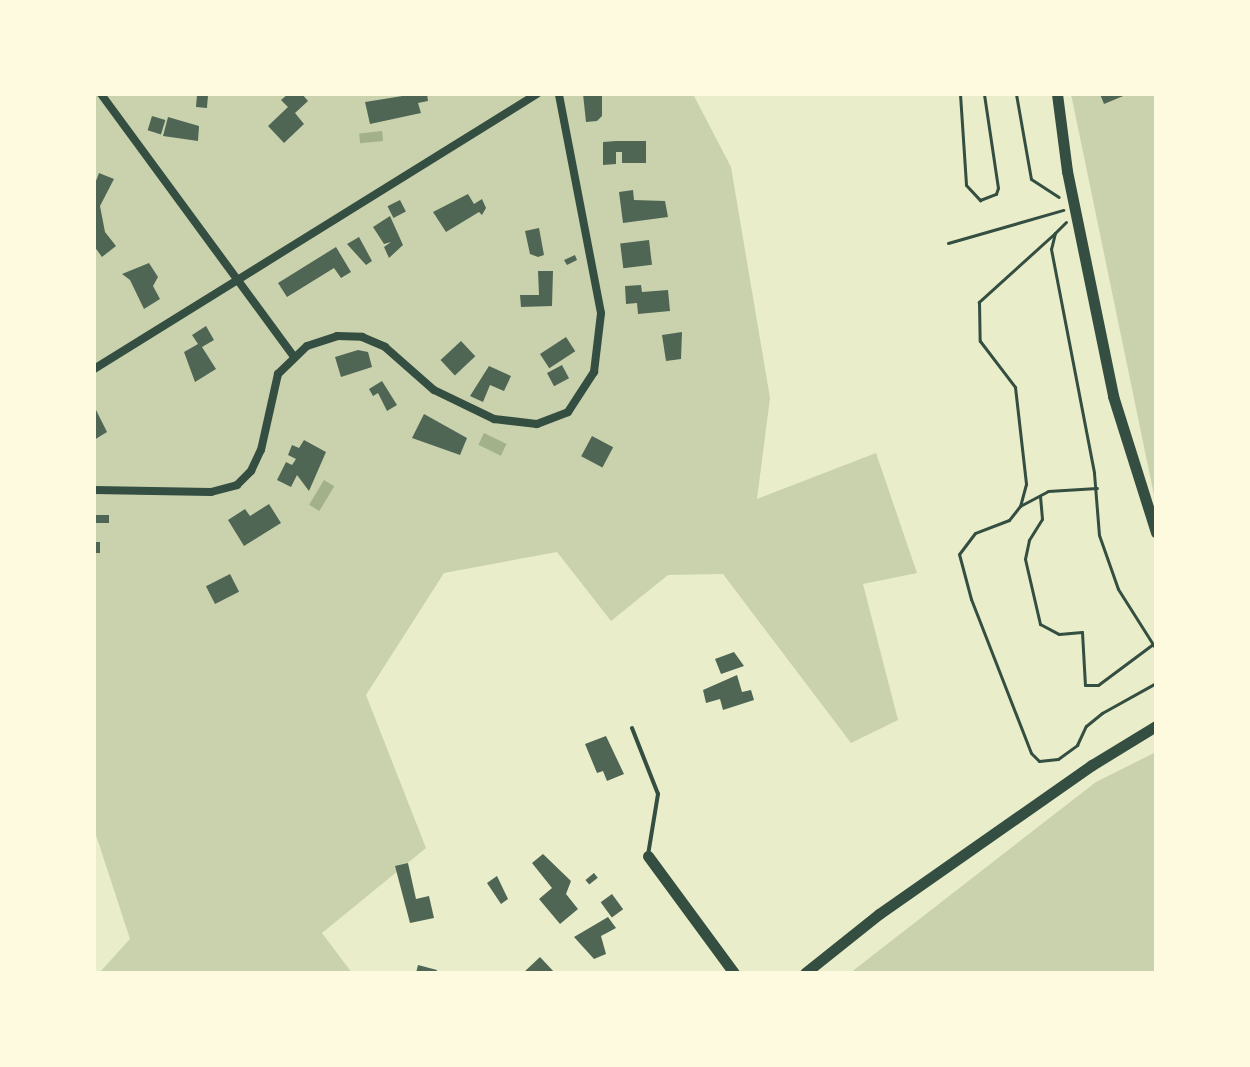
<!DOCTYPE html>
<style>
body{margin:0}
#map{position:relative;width:1250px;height:1067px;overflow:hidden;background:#e9edc9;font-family:"Golos Text",sans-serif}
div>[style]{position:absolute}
.green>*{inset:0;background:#cad2ad}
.water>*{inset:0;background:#a3b18a;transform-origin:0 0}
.building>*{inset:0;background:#4f6655;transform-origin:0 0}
.path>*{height:3px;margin:-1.5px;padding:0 1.5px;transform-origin:1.5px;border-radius:1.5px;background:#344e41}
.service>*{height:4px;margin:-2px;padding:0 2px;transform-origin:2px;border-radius:2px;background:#344e41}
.minor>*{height:8px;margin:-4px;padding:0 4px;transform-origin:4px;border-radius:4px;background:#344e41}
.tertiary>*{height:11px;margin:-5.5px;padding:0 5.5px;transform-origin:5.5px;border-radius:5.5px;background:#344e41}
span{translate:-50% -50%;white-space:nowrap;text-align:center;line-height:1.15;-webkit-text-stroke:6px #fefae0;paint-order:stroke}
.frame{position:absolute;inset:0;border:96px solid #fefae0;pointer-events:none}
</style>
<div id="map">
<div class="green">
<i style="clip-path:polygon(94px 94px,693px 94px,731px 167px,770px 398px,757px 499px,876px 453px,917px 573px,863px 584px,898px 720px,851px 743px,723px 574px,668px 575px,611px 621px,557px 552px,444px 573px,366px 695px,426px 848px,322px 933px,352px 973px,99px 973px,130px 939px,94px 829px)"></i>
<i style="clip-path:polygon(1071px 94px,1156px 94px,1156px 499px,1154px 495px)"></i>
<i style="clip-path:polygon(1156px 752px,1156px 973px,850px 973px,1096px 782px)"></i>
</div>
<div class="water">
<i style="left:382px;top:131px;width:10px;height:23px;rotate:84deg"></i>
<i style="left:484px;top:433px;width:25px;height:13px;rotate:26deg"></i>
<i style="left:324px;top:480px;width:12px;height:29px;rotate:31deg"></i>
</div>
<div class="building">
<i style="clip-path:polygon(288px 94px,302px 94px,308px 101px,295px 113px,304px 124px,284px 143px,268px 126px,288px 107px,281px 100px)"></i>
<i style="clip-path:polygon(415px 94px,427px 94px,428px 101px,418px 103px,421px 113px,370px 124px,365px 102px)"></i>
<i style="clip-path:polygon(583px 94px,602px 94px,602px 116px,597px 121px,586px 122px)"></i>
<i style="clip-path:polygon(1100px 94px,1128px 94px,1104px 104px)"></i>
<i style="left:197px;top:95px;width:11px;height:12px;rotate:5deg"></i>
<i style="left:152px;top:116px;width:14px;height:15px;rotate:17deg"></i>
<i style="clip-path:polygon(168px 117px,199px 126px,198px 141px,163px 136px)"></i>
<i style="clip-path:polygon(616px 141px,646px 141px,646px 163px,622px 163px,622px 152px,616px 152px,616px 164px,603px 165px,603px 142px)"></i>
<i style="clip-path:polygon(99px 173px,114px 179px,100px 206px,105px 232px,116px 246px,102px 257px,94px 246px,94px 186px)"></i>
<i style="clip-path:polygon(633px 190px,634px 200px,665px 201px,668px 217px,623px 223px,619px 192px)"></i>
<i style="clip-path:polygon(468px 194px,474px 204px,482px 199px,486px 208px,482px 215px,479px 212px,446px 232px,433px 212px)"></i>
<i style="left:400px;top:200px;width:13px;height:14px;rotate:63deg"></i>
<i style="clip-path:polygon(390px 216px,403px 245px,389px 258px,384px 247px,391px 242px,384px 244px,373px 227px)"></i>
<i style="clip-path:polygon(539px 228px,544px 255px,538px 257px,530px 254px,525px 231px)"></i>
<i style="clip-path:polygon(359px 237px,372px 261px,366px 265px,347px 244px)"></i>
<i style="left:649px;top:240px;width:25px;height:29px;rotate:83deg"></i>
<i style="clip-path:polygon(336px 247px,351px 272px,341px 278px,334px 268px,287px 297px,278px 283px)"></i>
<i style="clip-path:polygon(575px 255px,577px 260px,567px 265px,564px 260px)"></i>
<i style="clip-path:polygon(149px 263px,158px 277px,153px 286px,160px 299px,144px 309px,130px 280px,122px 274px)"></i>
<i style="clip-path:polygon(538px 271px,553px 271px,552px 306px,521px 307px,520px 295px,539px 295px)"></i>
<i style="clip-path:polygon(641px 285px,642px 292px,668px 290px,670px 311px,638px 314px,637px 303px,626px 304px,625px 286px)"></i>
<i style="clip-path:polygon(206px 326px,214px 340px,202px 347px,216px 369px,195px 382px,184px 352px,198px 344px,192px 335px)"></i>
<i style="clip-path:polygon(682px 332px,681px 359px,666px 361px,662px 335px)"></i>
<i style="left:566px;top:337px;width:17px;height:31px;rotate:57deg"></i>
<i style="left:461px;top:341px;width:21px;height:28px;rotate:47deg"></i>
<i style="clip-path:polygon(358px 350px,368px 352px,372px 367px,341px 377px,335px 357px)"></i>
<i style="left:562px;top:365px;width:15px;height:17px;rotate:62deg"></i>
<i style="clip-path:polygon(489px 366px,511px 376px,504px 391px,490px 385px,483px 402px,470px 396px)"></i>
<i style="clip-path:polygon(382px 381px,397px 405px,387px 411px,378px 393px,373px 396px,369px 389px)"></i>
<i style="clip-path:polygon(94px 406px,107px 432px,94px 440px)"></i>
<i style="clip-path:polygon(424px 414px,467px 438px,460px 455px,412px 438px)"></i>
<i style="left:592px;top:436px;width:24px;height:23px;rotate:28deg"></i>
<i style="clip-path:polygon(304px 440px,326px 452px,309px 491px,297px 475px,291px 487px,277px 480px,286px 462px,292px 465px,296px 459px,288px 455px,292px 445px,299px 448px)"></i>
<i style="clip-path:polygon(269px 504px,281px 523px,244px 546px,228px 520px,245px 509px,250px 516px)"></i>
<i style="left:94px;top:515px;width:15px;height:8px"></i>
<i style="left:94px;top:542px;width:6px;height:11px"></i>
<i style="left:230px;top:574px;width:20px;height:27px;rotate:63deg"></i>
<i style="clip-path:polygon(734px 652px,744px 666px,721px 674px,715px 659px)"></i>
<i style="clip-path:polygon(737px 675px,742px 692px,751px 690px,754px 700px,723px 710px,720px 699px,706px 703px,703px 690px)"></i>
<i style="clip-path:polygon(606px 736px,624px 774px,607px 781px,603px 771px,597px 773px,585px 744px)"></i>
<i style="clip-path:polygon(543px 854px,571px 881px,566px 894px,578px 909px,560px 924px,539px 899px,552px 888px,532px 863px)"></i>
<i style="clip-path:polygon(408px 863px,416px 899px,429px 896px,434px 918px,410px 923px,395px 866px)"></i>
<i style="left:594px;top:873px;width:6px;height:11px;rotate:51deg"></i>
<i style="clip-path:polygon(497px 876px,508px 899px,501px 904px,487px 883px)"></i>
<i style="left:612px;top:894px;width:19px;height:14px;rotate:54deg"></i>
<i style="clip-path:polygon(608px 917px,616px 928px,601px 936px,606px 954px,594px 959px,574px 937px)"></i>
<i style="clip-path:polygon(540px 957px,555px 973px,523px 973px)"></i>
<i style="clip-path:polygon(418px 965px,437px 970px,436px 973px,416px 973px)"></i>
</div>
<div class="path">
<i style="left:960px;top:94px;width:91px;rotate:86.2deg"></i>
<i style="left:966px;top:185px;width:21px;rotate:47deg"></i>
<i style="left:980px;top:200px;width:17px;rotate:-21deg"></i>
<i style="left:996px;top:194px;width:6px;rotate:-72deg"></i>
<i style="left:998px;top:188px;width:95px;rotate:-98.5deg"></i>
<i style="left:1016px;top:94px;width:86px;rotate:80deg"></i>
<i style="left:1031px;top:179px;width:33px;rotate:33deg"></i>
<i style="left:1066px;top:222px;width:16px;rotate:135deg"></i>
<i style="left:1055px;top:233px;width:16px;rotate:104deg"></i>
<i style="left:1051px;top:249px;width:228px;rotate:79.1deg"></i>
<i style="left:1094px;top:473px;width:62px;rotate:85.4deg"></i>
<i style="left:1099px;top:535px;width:57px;rotate:70.6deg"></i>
<i style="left:1118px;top:589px;width:71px;rotate:57.7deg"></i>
<i style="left:1055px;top:233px;width:103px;rotate:137.8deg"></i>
<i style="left:979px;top:302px;width:39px;rotate:89deg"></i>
<i style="left:980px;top:341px;width:58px;rotate:52.7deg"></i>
<i style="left:1015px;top:387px;width:98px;rotate:83.5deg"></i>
<i style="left:1026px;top:484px;width:23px;rotate:105deg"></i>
<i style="left:1020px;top:506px;width:18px;rotate:128deg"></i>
<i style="left:1009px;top:520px;width:36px;rotate:159deg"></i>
<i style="left:975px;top:533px;width:26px;rotate:127deg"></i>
<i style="left:959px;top:554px;width:47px;rotate:75.1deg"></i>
<i style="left:971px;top:599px;width:165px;rotate:68.7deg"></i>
<i style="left:1031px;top:753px;width:11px;rotate:45deg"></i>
<i style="left:1039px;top:761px;width:19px;rotate:-6deg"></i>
<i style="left:1058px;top:759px;width:24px;rotate:-36deg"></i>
<i style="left:1077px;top:745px;width:21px;rotate:-65deg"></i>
<i style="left:1086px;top:726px;width:21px;rotate:-39deg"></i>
<i style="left:1102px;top:713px;width:62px;rotate:-29.1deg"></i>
<i style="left:948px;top:243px;width:120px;rotate:-16deg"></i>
<i style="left:1040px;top:496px;width:23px;rotate:85deg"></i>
<i style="left:1042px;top:519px;width:25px;rotate:122deg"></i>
<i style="left:1029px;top:540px;width:19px;rotate:102deg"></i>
<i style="left:1025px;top:559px;width:67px;rotate:77deg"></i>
<i style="left:1040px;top:624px;width:21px;rotate:28deg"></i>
<i style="left:1059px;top:634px;width:23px;rotate:-5deg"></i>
<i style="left:1082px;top:632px;width:53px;rotate:86.8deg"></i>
<i style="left:1085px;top:685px;width:13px"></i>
<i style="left:1098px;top:685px;width:69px;rotate:-36.7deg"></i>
<i style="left:1020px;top:506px;width:32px;rotate:-28deg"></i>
<i style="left:1048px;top:491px;width:49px;rotate:-3.5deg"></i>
</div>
<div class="service">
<i style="left:632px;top:728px;width:71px;rotate:68.5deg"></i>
<i style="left:658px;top:794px;width:62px;rotate:99.3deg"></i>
</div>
<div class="minor">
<i style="left:101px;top:94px;width:324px;rotate:53.7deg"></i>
<i style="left:94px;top:369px;width:521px;rotate:-31.83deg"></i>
<i style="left:94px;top:490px;width:117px;rotate:1deg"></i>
<i style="left:211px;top:492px;width:27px;rotate:-15deg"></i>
<i style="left:237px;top:485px;width:20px;rotate:-45deg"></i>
<i style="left:251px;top:471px;width:23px;rotate:-65deg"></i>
<i style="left:261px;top:450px;width:78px;rotate:-77.4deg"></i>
<i style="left:278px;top:374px;width:40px;rotate:-44deg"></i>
<i style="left:307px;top:346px;width:32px;rotate:-18deg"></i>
<i style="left:337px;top:336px;width:25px;rotate:2deg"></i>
<i style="left:362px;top:337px;width:25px;rotate:23deg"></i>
<i style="left:385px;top:347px;width:65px;rotate:41.3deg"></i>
<i style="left:434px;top:390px;width:67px;rotate:25.8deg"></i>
<i style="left:494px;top:419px;width:43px;rotate:6.6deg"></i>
<i style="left:537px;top:424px;width:33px;rotate:-21deg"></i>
<i style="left:568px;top:412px;width:48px;rotate:-57deg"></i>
<i style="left:594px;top:372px;width:59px;rotate:-83.2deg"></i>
<i style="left:601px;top:313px;width:223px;rotate:-100.9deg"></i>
</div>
<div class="tertiary">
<i style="left:1057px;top:94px;width:78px;rotate:82.6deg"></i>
<i style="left:1067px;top:171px;width:230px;rotate:78.4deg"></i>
<i style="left:1113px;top:396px;width:143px;rotate:72.5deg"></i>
<i style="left:648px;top:856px;width:145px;rotate:53.7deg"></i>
<i style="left:805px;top:973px;width:95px;rotate:-38.6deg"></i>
<i style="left:879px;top:914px;width:260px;rotate:-35deg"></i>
<i style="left:1092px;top:765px;width:75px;rotate:-31.4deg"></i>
</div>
<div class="frame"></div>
</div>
